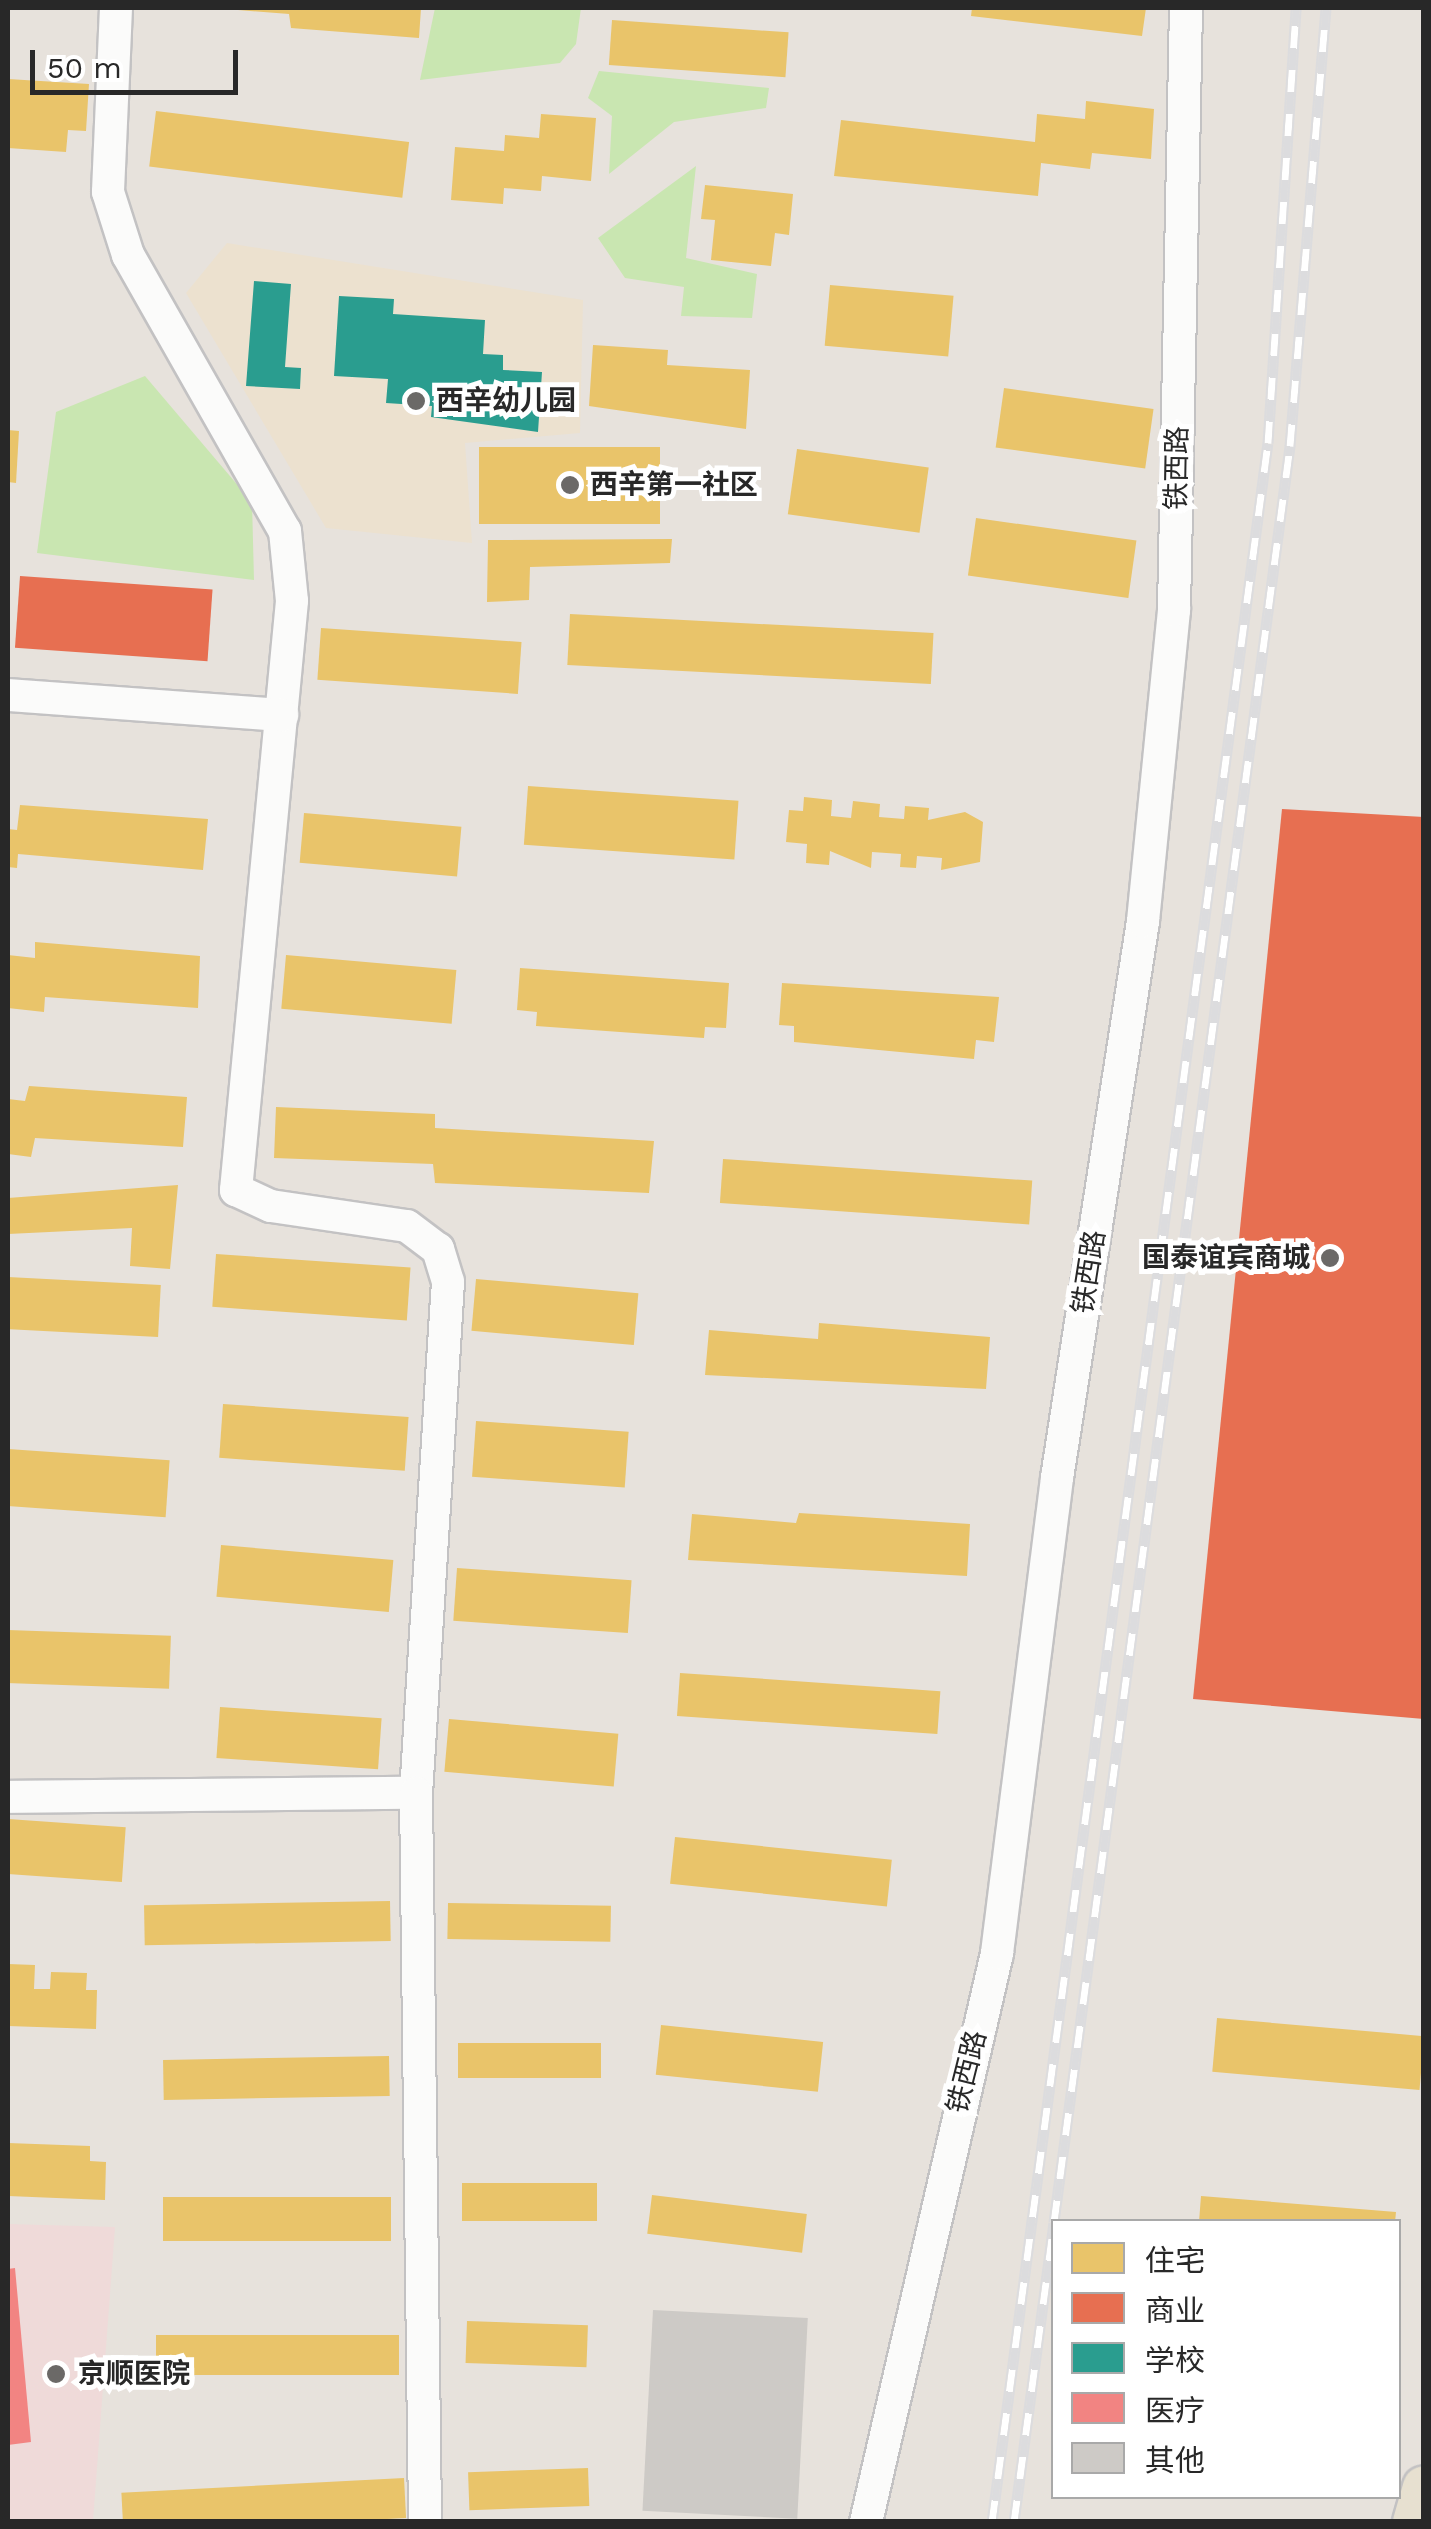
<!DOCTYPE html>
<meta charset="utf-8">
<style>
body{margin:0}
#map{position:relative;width:1431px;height:2529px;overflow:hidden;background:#e7e2dc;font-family:"Work Sans","Noto Sans SC",sans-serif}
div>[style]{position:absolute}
.education>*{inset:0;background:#ece1cf}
.medical>*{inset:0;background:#efdad9}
.green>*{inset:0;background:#c9e6b1}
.homes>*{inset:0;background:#e9c46a;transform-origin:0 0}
.shops>*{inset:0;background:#e76f51;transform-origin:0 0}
.schools>*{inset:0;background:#2a9d8f}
.health>*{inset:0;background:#f28482}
.building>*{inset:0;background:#cdcac6;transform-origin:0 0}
.roads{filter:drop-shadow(2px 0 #c3c2c3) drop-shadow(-2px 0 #c3c2c3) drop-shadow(0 2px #c3c2c3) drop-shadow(0 -2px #c3c2c3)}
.minor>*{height:32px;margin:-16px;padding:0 16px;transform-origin:16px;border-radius:16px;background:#fbfbfa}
.major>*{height:42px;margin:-21px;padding:0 21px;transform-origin:21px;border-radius:21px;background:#e7e0d0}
.rail>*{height:11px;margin-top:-5.5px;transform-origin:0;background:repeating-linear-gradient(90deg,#fff 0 22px,#dcdcde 0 44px);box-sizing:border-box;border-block:2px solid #dcdcde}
.dots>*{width:28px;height:28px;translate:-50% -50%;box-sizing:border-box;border:5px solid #fff;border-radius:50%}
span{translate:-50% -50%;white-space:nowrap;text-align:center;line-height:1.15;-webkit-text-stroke:10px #fff;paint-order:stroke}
.poi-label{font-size:28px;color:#282828;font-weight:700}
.left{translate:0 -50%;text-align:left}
.right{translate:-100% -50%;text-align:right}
.street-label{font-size:28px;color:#282828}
.frame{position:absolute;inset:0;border:10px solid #282828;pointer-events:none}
.legend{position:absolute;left:1051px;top:2219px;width:350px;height:280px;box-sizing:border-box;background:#fff;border:2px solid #a9a9a9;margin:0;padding:12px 18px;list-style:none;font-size:30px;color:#282828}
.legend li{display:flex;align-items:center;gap:20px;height:50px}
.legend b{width:50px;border:2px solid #a9a9a9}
.scale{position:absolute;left:30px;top:50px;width:208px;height:45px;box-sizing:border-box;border:5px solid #282828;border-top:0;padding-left:12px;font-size:30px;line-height:35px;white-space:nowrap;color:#282828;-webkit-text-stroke:8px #fff;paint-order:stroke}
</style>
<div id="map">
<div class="education">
<i style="clip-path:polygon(227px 243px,583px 300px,580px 433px,465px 443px,472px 543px,326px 528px,186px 293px)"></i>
</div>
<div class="medical">
<i style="clip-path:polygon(8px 2224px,115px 2227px,93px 2521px,8px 2522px)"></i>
</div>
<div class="green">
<i style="clip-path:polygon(435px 8px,581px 8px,576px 44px,560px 63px,420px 80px)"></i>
<i style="clip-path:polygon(599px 71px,769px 88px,766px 108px,674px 122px,609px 174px,612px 116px,588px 98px)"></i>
<i style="clip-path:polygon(696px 166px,686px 258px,757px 274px,752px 318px,681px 316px,684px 287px,625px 278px,598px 238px)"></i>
<i style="clip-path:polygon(145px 376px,252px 502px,254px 580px,37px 553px,56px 412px)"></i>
</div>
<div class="homes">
<i style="clip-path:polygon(421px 8px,419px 38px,291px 28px,289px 14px,238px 10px)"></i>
<i style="clip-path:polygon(972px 8px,1146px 8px,1142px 36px,971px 16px)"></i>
<i style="left:612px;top:20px;width:177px;height:45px;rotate:4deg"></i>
<i style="clip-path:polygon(8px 79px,89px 84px,86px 131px,68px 130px,66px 152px,8px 148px)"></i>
<i style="clip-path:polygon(1086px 101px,1154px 109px,1151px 159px,1092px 153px,1090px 169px,1041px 163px,1038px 196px,834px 176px,841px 120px,1035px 142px,1037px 114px,1085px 119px)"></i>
<i style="left:156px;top:111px;width:255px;height:56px;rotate:7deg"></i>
<i style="clip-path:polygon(541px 114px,596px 118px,591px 181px,542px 176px,541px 191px,504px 188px,503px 204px,451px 200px,455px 147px,504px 151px,505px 135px,539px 138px)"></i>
<i style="clip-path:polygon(705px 185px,793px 194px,789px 235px,775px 233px,771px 266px,711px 260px,715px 220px,701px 219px)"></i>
<i style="left:830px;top:285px;width:124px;height:61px;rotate:5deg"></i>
<i style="clip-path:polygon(593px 345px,668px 350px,667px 365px,750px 370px,746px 429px,589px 406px)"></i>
<i style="left:1004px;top:388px;width:151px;height:60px;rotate:8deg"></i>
<i style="clip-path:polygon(8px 430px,19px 431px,16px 483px,8px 482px)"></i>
<i style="left:479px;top:447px;width:181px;height:77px"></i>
<i style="left:797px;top:449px;width:133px;height:66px;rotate:8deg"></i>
<i style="left:976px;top:518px;width:162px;height:58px;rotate:8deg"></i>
<i style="clip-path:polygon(672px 539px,670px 563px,530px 567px,529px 600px,487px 602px,488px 540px)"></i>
<i style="left:570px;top:614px;width:364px;height:51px;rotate:3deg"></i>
<i style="left:321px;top:628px;width:201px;height:52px;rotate:4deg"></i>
<i style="left:528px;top:786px;width:211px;height:59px;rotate:4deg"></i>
<i style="clip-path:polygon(804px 797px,832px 800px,831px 816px,851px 818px,853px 801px,880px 804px,879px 817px,904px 819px,905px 806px,929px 808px,928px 820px,965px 812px,983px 822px,980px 862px,941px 870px,942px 858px,917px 856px,916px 868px,900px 867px,901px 854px,872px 852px,871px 868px,830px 851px,829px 865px,806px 863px,807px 844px,786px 842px,789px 810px,803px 811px)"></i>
<i style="clip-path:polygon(20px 805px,208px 819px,203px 870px,18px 854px,17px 868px,8px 867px,8px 829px,17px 830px)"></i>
<i style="left:304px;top:813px;width:158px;height:50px;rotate:5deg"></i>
<i style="clip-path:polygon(35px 942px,200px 956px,198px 1008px,45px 997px,44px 1012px,8px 1008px,8px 955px,35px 958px)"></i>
<i style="left:286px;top:955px;width:171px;height:54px;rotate:5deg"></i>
<i style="clip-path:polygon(520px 968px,729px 983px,726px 1028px,705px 1027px,704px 1038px,536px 1026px,537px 1012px,517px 1010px)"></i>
<i style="clip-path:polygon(782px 983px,999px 997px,994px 1042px,976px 1040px,974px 1059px,794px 1042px,794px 1026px,779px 1025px)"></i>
<i style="clip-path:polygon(29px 1086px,187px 1097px,183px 1147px,35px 1138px,31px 1157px,8px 1154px,8px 1099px,25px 1101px)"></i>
<i style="clip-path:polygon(276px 1107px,435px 1114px,435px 1128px,654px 1141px,649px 1193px,435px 1183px,433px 1164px,274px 1158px)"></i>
<i style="left:723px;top:1159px;width:310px;height:44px;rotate:4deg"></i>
<i style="clip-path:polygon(178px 1185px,170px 1269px,130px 1266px,132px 1228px,8px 1234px,8px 1198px)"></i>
<i style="left:216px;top:1254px;width:195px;height:53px;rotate:4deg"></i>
<i style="left:8px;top:1277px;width:153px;height:52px;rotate:3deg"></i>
<i style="left:476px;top:1279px;width:163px;height:52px;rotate:5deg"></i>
<i style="clip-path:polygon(819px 1323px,990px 1337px,986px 1389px,705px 1375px,709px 1330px,818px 1339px)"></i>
<i style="left:223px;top:1404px;width:186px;height:54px;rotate:4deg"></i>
<i style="left:476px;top:1421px;width:153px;height:56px;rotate:4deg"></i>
<i style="left:8px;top:1449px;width:162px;height:57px;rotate:4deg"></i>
<i style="clip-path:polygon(799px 1513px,970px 1524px,967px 1576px,688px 1560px,692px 1514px,796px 1523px)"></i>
<i style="left:221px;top:1545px;width:173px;height:52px;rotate:5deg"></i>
<i style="left:457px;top:1568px;width:175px;height:53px;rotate:4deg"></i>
<i style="left:8px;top:1630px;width:163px;height:53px;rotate:2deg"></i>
<i style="left:680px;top:1673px;width:261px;height:43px;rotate:4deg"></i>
<i style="left:220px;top:1707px;width:162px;height:51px;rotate:4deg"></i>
<i style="left:449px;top:1719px;width:170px;height:53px;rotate:5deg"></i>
<i style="left:8px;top:1819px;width:118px;height:55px;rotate:4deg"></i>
<i style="left:675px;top:1837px;width:218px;height:47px;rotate:6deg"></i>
<i style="left:390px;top:1901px;width:40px;height:246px;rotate:89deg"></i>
<i style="left:448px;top:1903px;width:163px;height:36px;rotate:1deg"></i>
<i style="clip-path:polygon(8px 1964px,35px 1965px,34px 1989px,50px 1989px,51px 1972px,87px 1973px,86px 1990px,97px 1990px,96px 2029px,8px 2026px)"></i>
<i style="left:1217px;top:2018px;width:208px;height:54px;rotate:5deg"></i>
<i style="left:661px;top:2025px;width:163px;height:50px;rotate:6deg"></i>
<i style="left:458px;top:2043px;width:143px;height:35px"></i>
<i style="left:389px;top:2056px;width:40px;height:226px;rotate:89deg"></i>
<i style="clip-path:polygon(8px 2143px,90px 2146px,90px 2161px,106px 2162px,105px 2200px,8px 2196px)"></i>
<i style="left:597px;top:2183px;width:38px;height:135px;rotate:90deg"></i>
<i style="left:652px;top:2195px;width:156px;height:39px;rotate:7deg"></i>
<i style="clip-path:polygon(1201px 2196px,1396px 2212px,1395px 2222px,1199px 2222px)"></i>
<i style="left:391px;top:2197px;width:44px;height:228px;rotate:90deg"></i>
<i style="left:467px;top:2321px;width:121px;height:42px;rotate:2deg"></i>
<i style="left:399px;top:2335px;width:40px;height:243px;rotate:90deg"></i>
<i style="left:588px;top:2468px;width:38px;height:120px;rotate:88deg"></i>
<i style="left:404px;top:2478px;width:40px;height:283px;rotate:87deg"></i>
</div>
<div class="shops">
<i style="left:20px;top:576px;width:193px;height:72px;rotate:4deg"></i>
<i style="clip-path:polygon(1282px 809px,1424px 817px,1424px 1719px,1193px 1699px)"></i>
</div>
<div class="schools">
<i style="clip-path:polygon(254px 281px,291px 284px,285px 367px,301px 368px,300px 389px,246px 386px)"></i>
<i style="clip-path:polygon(339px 296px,394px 299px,393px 314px,485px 320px,483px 354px,503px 355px,503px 370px,542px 372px,538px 432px,431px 417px,432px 406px,386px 403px,388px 379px,334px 376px)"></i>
</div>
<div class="health">
<i style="clip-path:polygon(15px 2268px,31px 2442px,8px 2445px,8px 2269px)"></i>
</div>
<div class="building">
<i style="left:653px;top:2310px;width:155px;height:201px;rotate:3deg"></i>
</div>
<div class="roads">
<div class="minor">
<i style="left:116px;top:8px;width:184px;rotate:92.5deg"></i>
<i style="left:108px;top:192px;width:66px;rotate:72.4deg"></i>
<i style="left:128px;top:255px;width:318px;rotate:60.4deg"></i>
<i style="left:285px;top:531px;width:70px;rotate:84.3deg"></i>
<i style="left:292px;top:601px;width:592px;rotate:95.43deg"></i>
<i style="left:236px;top:1190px;width:38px;rotate:25deg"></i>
<i style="left:271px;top:1206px;width:137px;rotate:8.4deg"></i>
<i style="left:407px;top:1226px;width:39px;rotate:37deg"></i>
<i style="left:438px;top:1249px;width:34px;rotate:73deg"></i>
<i style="left:448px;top:1282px;width:512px;rotate:93.58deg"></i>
<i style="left:8px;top:695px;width:275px;rotate:4.2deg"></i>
<i style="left:8px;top:1797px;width:408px;rotate:-0.6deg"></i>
<i style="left:416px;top:1793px;width:729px;rotate:89.29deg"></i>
<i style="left:866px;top:2522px;width:584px;rotate:-77.03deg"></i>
<i style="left:997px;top:1953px;width:479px;rotate:-82.8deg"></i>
<i style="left:1057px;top:1478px;width:564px;rotate:-81.22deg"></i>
<i style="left:1143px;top:921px;width:313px;rotate:-84.3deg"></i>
<i style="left:1174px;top:610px;width:602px;rotate:-88.86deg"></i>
</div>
<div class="major">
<i style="left:1414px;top:2522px;width:36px;rotate:-74deg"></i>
</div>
</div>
<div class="rail">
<i style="left:1054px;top:2222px;width:1792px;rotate:-82.43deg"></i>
<i style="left:1290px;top:446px;width:439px;rotate:-85.3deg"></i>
<i style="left:992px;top:2522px;width:2097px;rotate:-82.44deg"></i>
<i style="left:1268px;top:443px;width:436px;rotate:-86.3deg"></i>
<i style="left:1014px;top:2522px;width:302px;rotate:-82.4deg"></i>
</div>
<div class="dots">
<i style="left:416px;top:401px;background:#6b6967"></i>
<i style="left:570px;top:485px;background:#6b6967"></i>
<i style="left:1330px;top:1258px;background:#6b6967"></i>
<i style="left:56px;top:2374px;background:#6b6967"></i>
</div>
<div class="poi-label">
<span class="left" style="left:436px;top:401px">西辛幼儿园</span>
<span class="left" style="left:590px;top:485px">西辛第一社区</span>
<span class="right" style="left:1310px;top:1258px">国泰谊宾商城</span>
<span class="left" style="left:78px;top:2374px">京顺医院</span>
</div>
<div class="street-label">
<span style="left:1177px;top:468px;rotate:-89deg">铁西路</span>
<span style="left:1089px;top:1272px;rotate:-81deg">铁西路</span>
<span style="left:967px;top:2072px;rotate:-76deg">铁西路</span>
</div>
<div class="frame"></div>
<ul class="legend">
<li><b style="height:28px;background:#e9c46a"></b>住宅</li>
<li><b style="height:28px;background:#e76f51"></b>商业</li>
<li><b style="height:28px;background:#2a9d8f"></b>学校</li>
<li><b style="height:28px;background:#f28482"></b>医疗</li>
<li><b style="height:28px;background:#cdcac6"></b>其他</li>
</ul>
<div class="scale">50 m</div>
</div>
